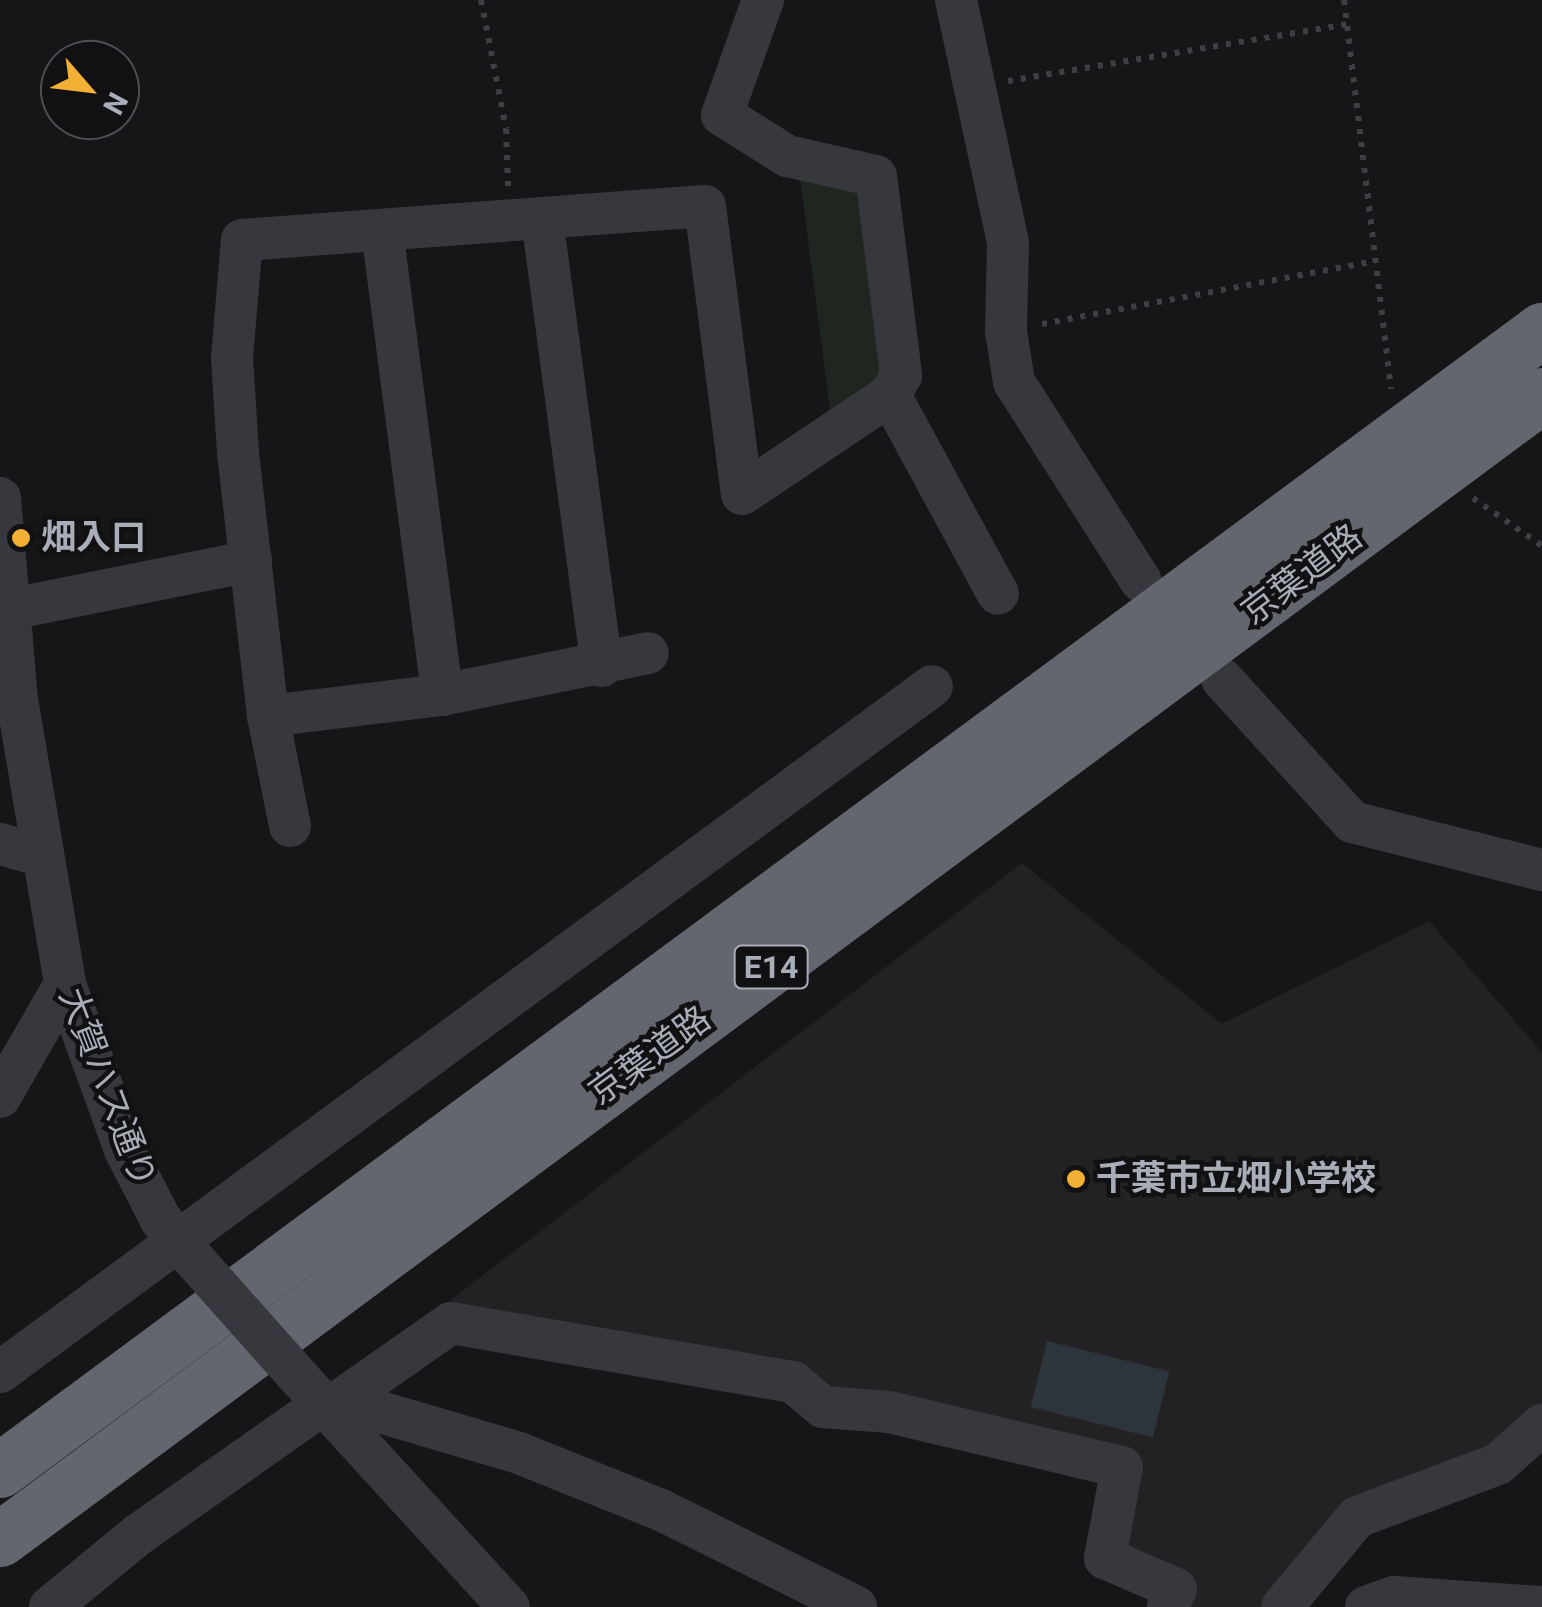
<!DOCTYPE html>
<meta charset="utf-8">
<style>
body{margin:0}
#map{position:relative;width:1542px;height:1607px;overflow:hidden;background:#161618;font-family:Roboto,"Noto Sans JP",sans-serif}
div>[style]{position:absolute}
.built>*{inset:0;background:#222225}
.green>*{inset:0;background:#1e261f}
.water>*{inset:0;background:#2c353c;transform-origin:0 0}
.path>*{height:6px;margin-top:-3px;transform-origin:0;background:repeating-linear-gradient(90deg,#3d3f44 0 5px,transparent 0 13px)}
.minor>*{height:42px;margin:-21px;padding:0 21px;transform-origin:21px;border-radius:21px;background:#37383d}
.highway>*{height:55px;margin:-27.5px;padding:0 27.5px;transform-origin:27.5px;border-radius:27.5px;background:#63666e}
.minor-bridge>*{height:42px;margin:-21px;padding:0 21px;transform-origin:21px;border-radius:21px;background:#37383d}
.dots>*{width:28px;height:28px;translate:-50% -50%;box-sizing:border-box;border:5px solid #111113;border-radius:50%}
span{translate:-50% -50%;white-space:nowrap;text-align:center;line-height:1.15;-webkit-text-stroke:9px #111113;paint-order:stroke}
.shield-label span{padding:2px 8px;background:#111113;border:2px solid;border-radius:8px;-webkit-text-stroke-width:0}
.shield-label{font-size:32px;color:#a8adb8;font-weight:700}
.poi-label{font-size:35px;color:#a8adb8;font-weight:700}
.left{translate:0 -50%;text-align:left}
.street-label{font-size:35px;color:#a8adb8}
.north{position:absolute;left:40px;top:40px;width:100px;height:100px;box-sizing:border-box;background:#111113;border:2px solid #4d4f55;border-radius:50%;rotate:118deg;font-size:28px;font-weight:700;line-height:40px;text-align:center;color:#a8adb8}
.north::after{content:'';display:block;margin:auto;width:35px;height:45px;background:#f2b134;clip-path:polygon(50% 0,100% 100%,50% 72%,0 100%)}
</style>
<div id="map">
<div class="built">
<i style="clip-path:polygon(1022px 863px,1222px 1024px,1429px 921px,1542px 1053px,1542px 1413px,1491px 1457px,1349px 1511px,1274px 1607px,1177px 1607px,1123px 1557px,1133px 1463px,444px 1305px)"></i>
</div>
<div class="green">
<i style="clip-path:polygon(800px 177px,854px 189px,864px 198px,881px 370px,869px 391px,831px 418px)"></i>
</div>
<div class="water">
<i style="left:1047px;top:1341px;width:126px;height:68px;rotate:14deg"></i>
</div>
<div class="path">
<i style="left:481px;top:0;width:131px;rotate:79deg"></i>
<i style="left:506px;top:129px;width:58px;rotate:88deg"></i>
<i style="left:1344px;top:0;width:392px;rotate:83.1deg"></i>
<i style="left:1008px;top:81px;width:344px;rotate:-9.5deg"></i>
<i style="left:1042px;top:324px;width:339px;rotate:-10.7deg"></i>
<i style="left:1473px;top:498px;width:84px;rotate:34.8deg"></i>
</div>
<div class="minor">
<i style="left:763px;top:0;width:122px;rotate:109.6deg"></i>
<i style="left:722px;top:115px;width:77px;rotate:32.2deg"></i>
<i style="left:787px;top:156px;width:91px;rotate:12.7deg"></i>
<i style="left:876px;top:176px;width:201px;rotate:82.8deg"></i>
<i style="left:901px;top:375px;width:23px;rotate:119deg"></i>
<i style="left:890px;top:395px;width:226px;rotate:61.5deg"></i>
<i style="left:956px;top:0;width:249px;rotate:77.9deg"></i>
<i style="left:1008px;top:243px;width:88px;rotate:91.3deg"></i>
<i style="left:1006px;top:331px;width:52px;rotate:81.1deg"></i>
<i style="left:1014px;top:382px;width:236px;rotate:57.5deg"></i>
<i style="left:542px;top:218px;width:452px;rotate:82.4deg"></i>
<i style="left:382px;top:230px;width:469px;rotate:82.6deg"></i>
<i style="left:0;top:498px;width:202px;rotate:85.2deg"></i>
<i style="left:17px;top:699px;width:289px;rotate:80.4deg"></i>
<i style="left:65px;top:984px;width:177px;rotate:70.1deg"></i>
<i style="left:125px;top:1150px;width:79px;rotate:62.8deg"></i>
<i style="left:161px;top:1220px;width:45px;rotate:50.4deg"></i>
<i style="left:6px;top:610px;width:250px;rotate:-11.3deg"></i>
<i style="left:1222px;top:679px;width:193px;rotate:47.7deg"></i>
<i style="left:1352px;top:822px;width:196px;rotate:14.2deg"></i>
<i style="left:268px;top:716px;width:175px;rotate:-6.9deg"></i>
<i style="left:442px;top:695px;width:210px;rotate:-11.5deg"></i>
<i style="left:290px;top:826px;width:112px;rotate:-101.3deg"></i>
<i style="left:268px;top:716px;width:265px;rotate:-96.5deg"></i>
<i style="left:238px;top:453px;width:95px;rotate:-93.6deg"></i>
<i style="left:232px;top:358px;width:118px;rotate:-85.2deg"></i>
<i style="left:242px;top:240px;width:464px;rotate:-4.2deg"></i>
<i style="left:705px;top:206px;width:290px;rotate:82.7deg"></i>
<i style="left:742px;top:494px;width:178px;rotate:-33.8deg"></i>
<i style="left:0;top:844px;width:41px;rotate:15.8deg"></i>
<i style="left:0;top:1097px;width:130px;rotate:-60.1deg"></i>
<i style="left:0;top:1372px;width:1157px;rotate:-36.35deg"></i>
<i style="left:316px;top:1396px;width:286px;rotate:47.6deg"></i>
<i style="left:328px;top:1409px;width:150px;rotate:-35deg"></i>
<i style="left:451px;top:1323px;width:347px;rotate:9.8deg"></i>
<i style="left:793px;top:1382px;width:39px;rotate:40deg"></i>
<i style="left:823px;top:1407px;width:66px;rotate:4.3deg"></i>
<i style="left:889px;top:1412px;width:239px;rotate:13.3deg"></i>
<i style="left:1122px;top:1467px;width:93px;rotate:100.6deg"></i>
<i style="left:1105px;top:1558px;width:77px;rotate:23.6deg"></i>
<i style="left:1176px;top:1589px;width:20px;rotate:114deg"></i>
<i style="left:50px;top:1607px;width:115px;rotate:-39.4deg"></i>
<i style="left:139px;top:1534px;width:212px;rotate:-35.2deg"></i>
<i style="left:312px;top:1412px;width:16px;rotate:-11deg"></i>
<i style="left:328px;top:1409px;width:52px;rotate:3.3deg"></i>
<i style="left:380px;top:1412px;width:145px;rotate:16.4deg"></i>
<i style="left:519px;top:1453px;width:153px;rotate:21.9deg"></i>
<i style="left:661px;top:1510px;width:218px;rotate:26.4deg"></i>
<i style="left:1282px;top:1607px;width:117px;rotate:-50.2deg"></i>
<i style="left:1357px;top:1517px;width:151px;rotate:-20.6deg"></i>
<i style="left:1498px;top:1464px;width:59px;rotate:-41.6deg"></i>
<i style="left:1366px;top:1607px;width:30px;rotate:-20deg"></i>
<i style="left:1394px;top:1597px;width:148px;rotate:3.9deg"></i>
</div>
<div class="highway">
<i style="left:0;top:1470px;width:1918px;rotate:-36.48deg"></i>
<i style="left:0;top:1539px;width:1920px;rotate:-36.57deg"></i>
</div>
<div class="minor-bridge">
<i style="left:190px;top:1255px;width:183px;rotate:48.3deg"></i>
</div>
<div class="dots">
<i style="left:21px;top:538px;background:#f2b134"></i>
<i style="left:1076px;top:1179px;background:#f2b134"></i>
</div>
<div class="shield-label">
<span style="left:771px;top:967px">E14</span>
</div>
<div class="poi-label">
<span class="left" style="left:41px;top:538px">畑入口</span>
<span class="left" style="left:1096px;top:1179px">千葉市立畑小学校</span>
</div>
<div class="street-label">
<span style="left:1302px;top:575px;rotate:-37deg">京葉道路</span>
<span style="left:650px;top:1056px;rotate:-36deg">京葉道路</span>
<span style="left:107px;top:1088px;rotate:69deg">大賀ハス通り</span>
</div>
<div class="north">N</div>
</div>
